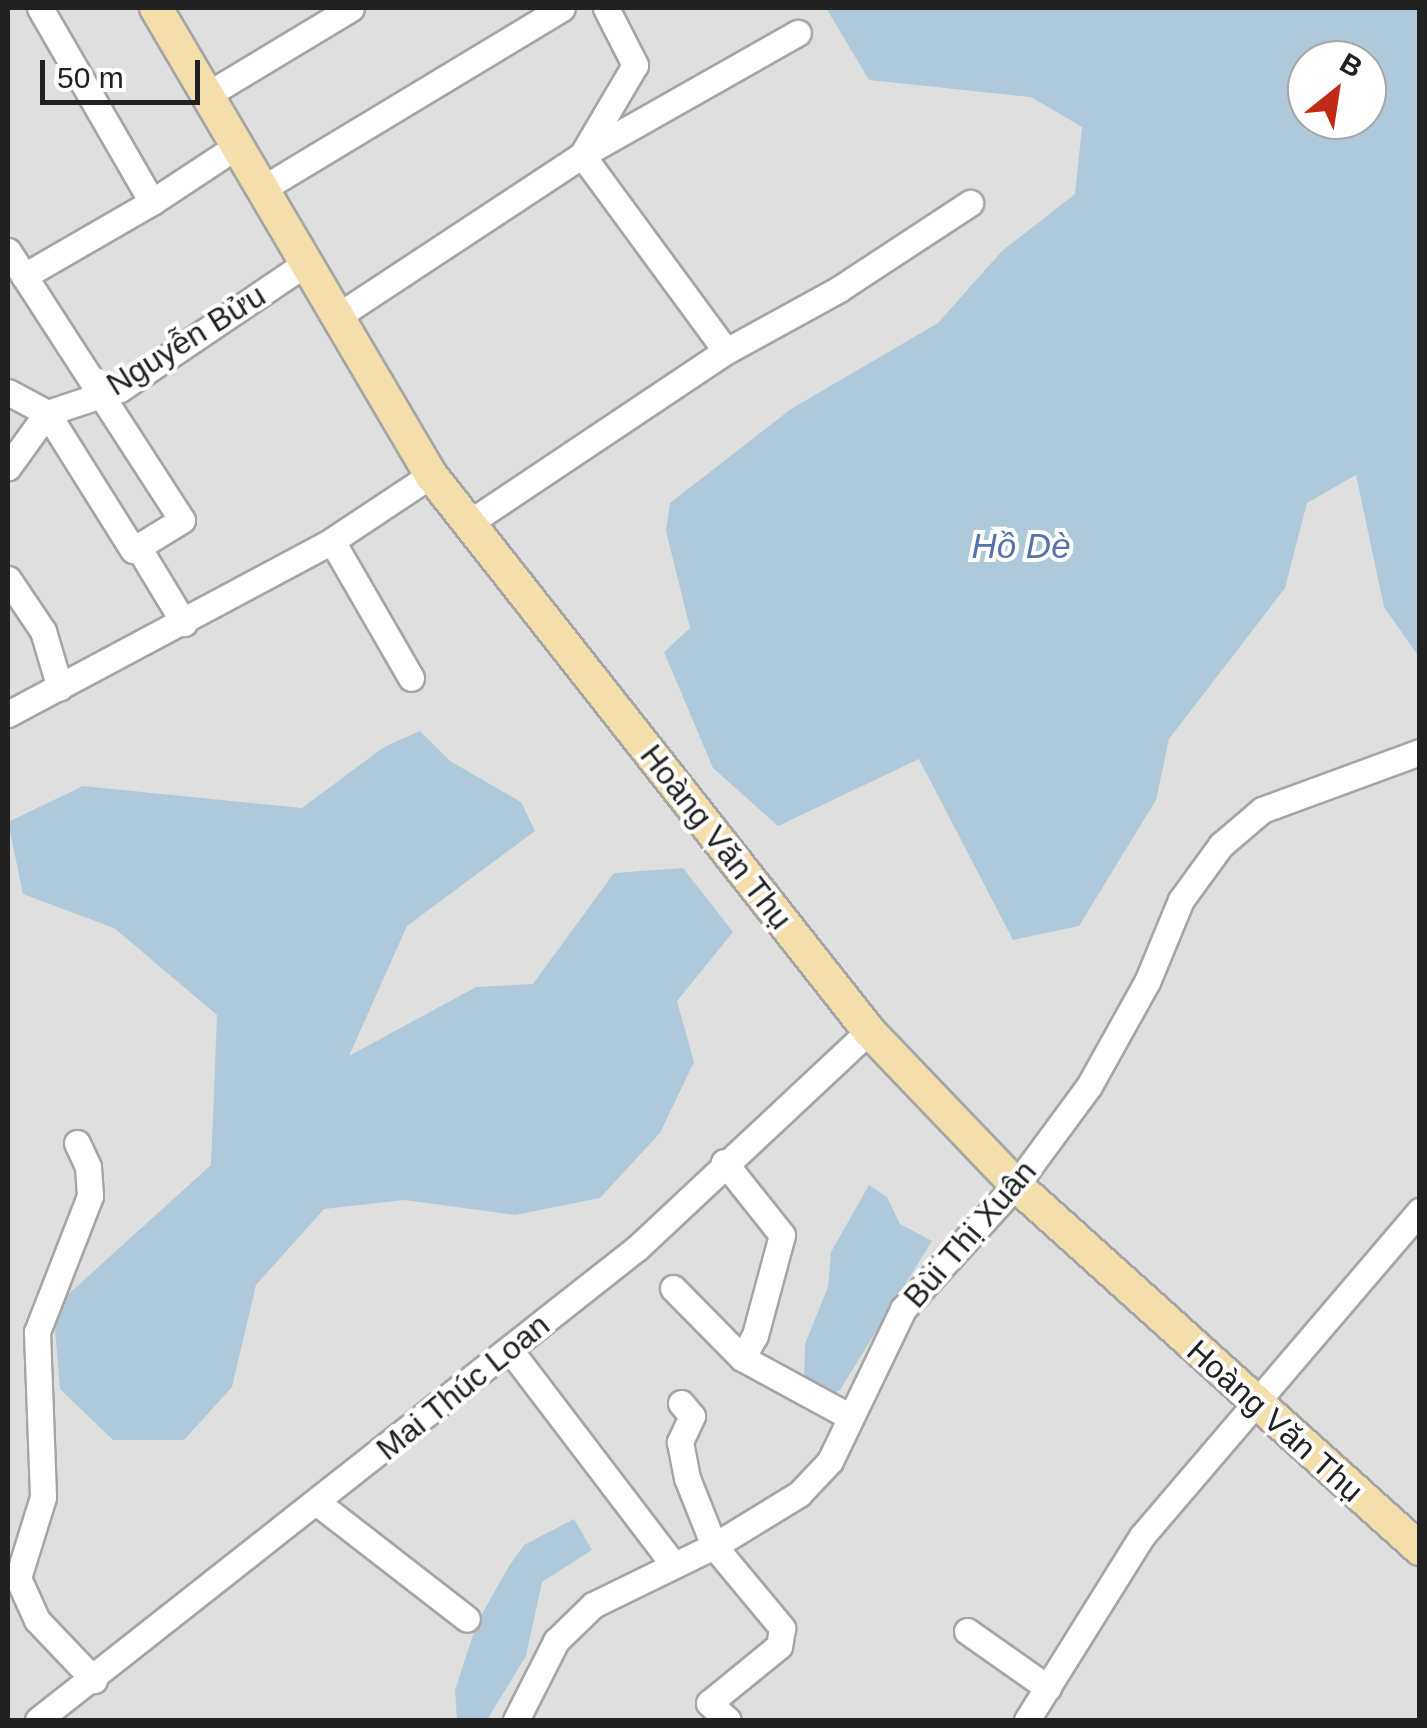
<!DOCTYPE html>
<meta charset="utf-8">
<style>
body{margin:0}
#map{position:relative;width:1427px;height:1728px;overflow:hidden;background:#f1efe9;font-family:Arial,sans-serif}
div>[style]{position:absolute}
.residential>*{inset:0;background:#dfdfdf}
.water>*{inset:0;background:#aecada}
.roads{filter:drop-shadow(2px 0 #a5a5a5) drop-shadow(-2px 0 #a5a5a5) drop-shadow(0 2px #a5a5a5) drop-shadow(0 -2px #a5a5a5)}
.minor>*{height:25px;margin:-12.5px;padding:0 12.5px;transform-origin:12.5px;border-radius:12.5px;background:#fff}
.major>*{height:32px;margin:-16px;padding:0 16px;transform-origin:16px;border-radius:16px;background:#f4deab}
span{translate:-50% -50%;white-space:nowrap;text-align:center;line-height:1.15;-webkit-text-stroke:8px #fff;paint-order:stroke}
.street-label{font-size:32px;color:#212121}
.water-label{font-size:35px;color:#5674a9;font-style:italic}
.frame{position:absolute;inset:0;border:10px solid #212121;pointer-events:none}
.north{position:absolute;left:1287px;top:40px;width:100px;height:100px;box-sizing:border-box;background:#fff;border:2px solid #a6a6a6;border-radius:50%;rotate:30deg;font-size:28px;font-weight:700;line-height:40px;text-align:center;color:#212121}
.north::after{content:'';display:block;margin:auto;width:35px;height:45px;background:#bf2b14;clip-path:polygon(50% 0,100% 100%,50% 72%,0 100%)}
.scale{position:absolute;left:40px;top:60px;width:160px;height:45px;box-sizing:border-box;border:5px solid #212121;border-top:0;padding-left:12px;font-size:30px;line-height:35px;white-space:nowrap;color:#212121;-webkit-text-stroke:8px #fff;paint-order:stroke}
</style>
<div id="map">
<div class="residential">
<i style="clip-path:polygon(evenodd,8px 8px,1419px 8px,1419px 1720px,8px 1720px,8px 8px,1307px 60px,1367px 60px,1367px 120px,1307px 120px,1307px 60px)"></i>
</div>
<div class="water">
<i style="clip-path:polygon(evenodd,826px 8px,1419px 8px,1419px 657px,1384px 607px,1356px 475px,1307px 503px,1285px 588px,1169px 739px,1156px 800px,1079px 926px,1013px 940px,919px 759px,778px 826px,713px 768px,664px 652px,690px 628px,666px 531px,670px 503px,791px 409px,938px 323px,1002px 251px,1075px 194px,1082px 127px,1031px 97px,869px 80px,826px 8px,1307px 60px,1367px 60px,1367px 120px,1307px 120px,1307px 60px)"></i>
<i style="clip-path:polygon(420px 731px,450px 761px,521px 802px,535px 831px,407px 926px,349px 1056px,476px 987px,533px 984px,614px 873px,683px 868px,733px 932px,677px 1001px,694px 1062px,660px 1133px,600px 1198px,515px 1215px,404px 1200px,324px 1209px,256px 1285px,232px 1387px,184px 1440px,113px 1440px,60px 1389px,53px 1308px,211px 1165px,217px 1015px,114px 928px,23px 894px,8px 822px,83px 786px,302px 808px,384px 747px)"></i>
<i style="clip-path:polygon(869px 1185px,887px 1197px,900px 1224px,932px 1241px,840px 1390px,828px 1397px,804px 1380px,805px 1344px,828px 1287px,831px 1252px)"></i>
<i style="clip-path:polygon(574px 1519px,592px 1550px,542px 1582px,526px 1656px,487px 1720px,457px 1720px,455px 1690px,477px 1623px,509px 1566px,524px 1545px)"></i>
</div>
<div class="roads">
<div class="minor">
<i style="left:40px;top:8px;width:224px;rotate:60deg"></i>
<i style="left:152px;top:202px;width:102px;rotate:-33.4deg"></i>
<i style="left:606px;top:8px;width:64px;rotate:63deg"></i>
<i style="left:635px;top:65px;width:104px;rotate:120.5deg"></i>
<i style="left:582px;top:155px;width:243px;rotate:53.7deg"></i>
<i style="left:207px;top:95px;width:168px;rotate:-31.1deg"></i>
<i style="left:262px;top:189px;width:350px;rotate:-31.1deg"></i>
<i style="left:8px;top:251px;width:320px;rotate:57.1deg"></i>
<i style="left:182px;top:520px;width:57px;rotate:148.5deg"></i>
<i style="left:133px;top:550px;width:162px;rotate:-122.1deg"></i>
<i style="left:47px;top:413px;width:67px;rotate:125.8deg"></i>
<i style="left:24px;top:276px;width:148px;rotate:-30deg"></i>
<i style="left:338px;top:316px;width:292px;rotate:-33.4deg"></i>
<i style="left:582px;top:155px;width:248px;rotate:-29.5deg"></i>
<i style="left:8px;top:392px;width:44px;rotate:28.3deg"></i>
<i style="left:47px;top:413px;width:77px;rotate:-18.2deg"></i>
<i style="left:120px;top:389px;width:225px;rotate:-34.1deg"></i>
<i style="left:469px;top:523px;width:303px;rotate:-33.8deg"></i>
<i style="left:721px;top:354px;width:135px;rotate:-28.8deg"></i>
<i style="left:839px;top:289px;width:157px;rotate:-33.3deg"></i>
<i style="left:332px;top:541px;width:158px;rotate:60deg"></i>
<i style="left:138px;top:547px;width:89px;rotate:58.8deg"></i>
<i style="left:8px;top:579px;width:63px;rotate:56.1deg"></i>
<i style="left:43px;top:631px;width:59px;rotate:73.4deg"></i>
<i style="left:8px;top:714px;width:361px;rotate:-28.1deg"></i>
<i style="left:327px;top:544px;width:125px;rotate:-33.6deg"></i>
<i style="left:77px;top:1143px;width:26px;rotate:65deg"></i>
<i style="left:88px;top:1167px;width:29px;rotate:86deg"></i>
<i style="left:90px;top:1196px;width:146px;rotate:111.3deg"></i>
<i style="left:37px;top:1332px;width:165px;rotate:87.9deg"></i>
<i style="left:43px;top:1497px;width:85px;rotate:107.2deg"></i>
<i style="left:18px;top:1578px;width:46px;rotate:65.7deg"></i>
<i style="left:37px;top:1620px;width:83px;rotate:46.5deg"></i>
<i style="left:724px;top:1162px;width:93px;rotate:51.5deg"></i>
<i style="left:782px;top:1235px;width:104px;rotate:105.1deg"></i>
<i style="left:755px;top:1335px;width:26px;rotate:119deg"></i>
<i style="left:742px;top:1358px;width:122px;rotate:28.5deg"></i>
<i style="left:673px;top:1288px;width:98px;rotate:45.4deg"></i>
<i style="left:510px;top:1350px;width:270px;rotate:52.7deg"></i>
<i style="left:681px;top:1403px;width:17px;rotate:50deg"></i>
<i style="left:692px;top:1416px;width:29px;rotate:115deg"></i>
<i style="left:680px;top:1442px;width:37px;rotate:79deg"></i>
<i style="left:687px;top:1478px;width:73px;rotate:68.3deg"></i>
<i style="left:714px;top:1546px;width:107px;rotate:50.3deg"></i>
<i style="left:782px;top:1628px;width:18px;rotate:99deg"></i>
<i style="left:779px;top:1646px;width:90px;rotate:140.8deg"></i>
<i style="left:709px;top:1703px;width:25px;rotate:42deg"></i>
<i style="left:319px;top:1504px;width:187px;rotate:37.8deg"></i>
<i style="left:967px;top:1631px;width:99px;rotate:35.1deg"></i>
<i style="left:38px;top:1720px;width:763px;rotate:-38.24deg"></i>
<i style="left:637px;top:1248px;width:318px;rotate:-43.1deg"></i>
<i style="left:516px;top:1720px;width:89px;rotate:-63.1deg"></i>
<i style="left:556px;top:1641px;width:52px;rotate:-44.2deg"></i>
<i style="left:593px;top:1605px;width:135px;rotate:-26deg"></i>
<i style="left:714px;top:1546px;width:100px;rotate:-31.5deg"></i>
<i style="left:799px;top:1494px;width:45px;rotate:-46.8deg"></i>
<i style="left:830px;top:1461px;width:169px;rotate:-64.3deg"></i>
<i style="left:903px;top:1309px;width:168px;rotate:-47.7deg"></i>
<i style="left:1016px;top:1185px;width:123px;rotate:-53.6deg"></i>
<i style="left:1089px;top:1086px;width:119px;rotate:-60.9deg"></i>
<i style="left:1147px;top:982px;width:89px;rotate:-67.5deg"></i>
<i style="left:1181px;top:900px;width:68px;rotate:-54deg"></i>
<i style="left:1221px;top:845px;width:54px;rotate:-40.5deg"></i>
<i style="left:1262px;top:810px;width:168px;rotate:-20.2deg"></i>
<i style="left:1027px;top:1720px;width:217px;rotate:-58deg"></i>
<i style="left:1142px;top:1536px;width:428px;rotate:-49.5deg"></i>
</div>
<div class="major">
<i style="left:156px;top:8px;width:542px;rotate:59.51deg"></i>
<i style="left:431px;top:475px;width:708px;rotate:51.77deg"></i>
<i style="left:869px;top:1031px;width:213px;rotate:46.3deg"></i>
<i style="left:1016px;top:1185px;width:544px;rotate:42.02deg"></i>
</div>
</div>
<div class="street-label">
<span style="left:186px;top:340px;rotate:-32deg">Nguyễn Bửu</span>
<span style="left:716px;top:837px;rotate:52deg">Hoàng Văn Thụ</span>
<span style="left:970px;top:1234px;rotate:-49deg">Bùi Thị Xuân</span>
<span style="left:463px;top:1387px;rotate:-39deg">Mai Thúc Loan</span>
<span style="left:1275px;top:1421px;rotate:42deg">Hoàng Văn Thụ</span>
</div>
<div class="water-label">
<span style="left:1021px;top:546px">Hồ Dè</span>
</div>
<div class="frame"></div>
<div class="north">B</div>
<div class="scale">50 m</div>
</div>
